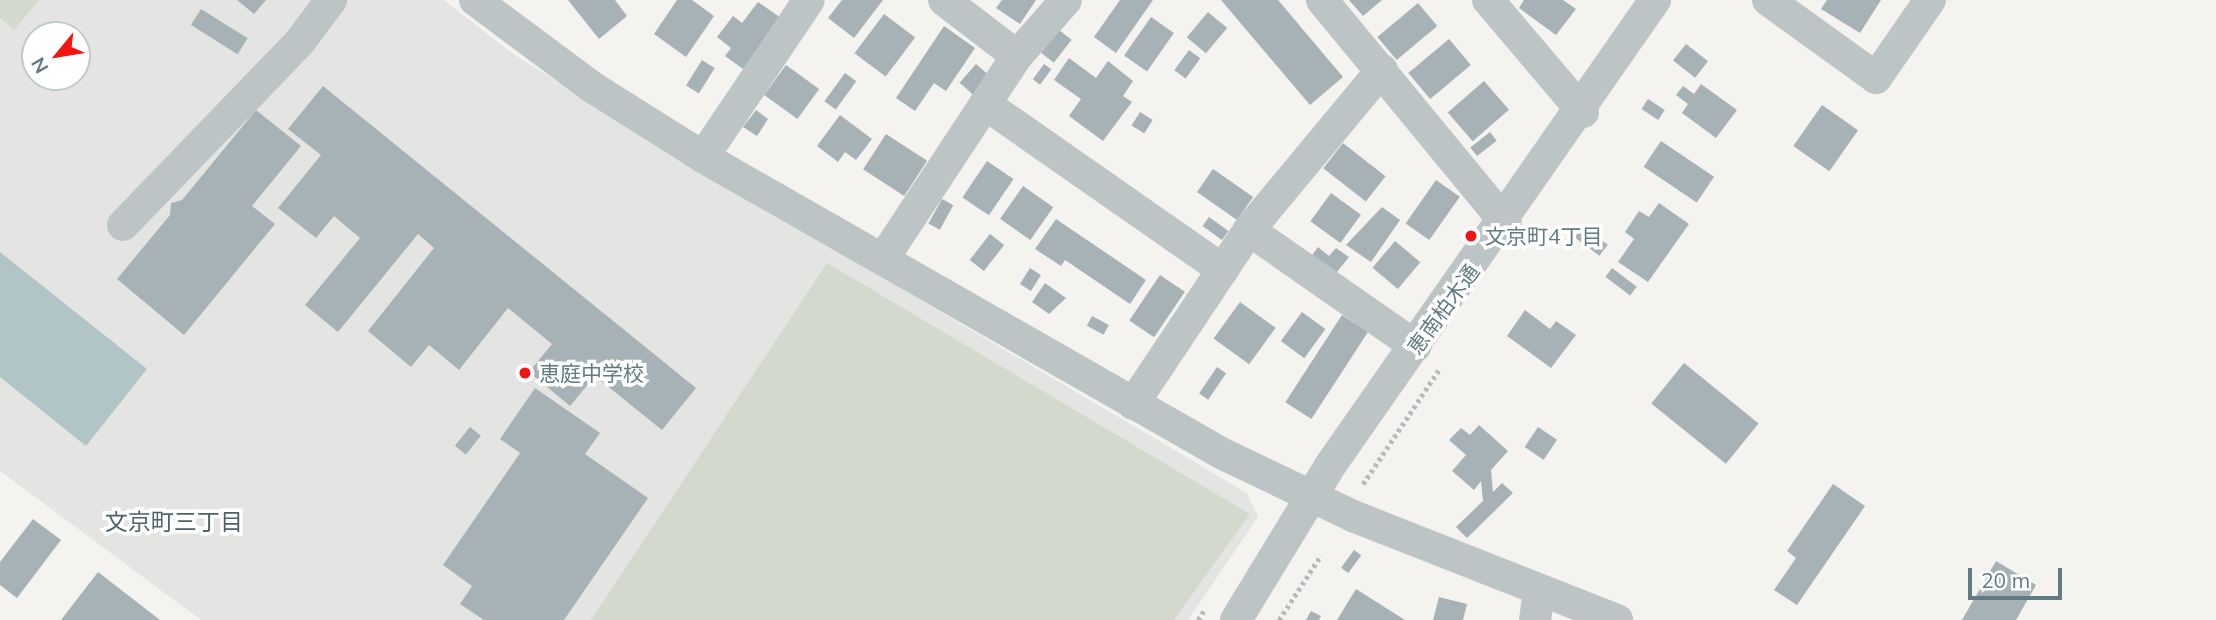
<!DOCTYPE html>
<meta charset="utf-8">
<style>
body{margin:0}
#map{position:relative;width:2216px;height:620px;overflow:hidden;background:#f4f3ef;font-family:Mulish,"Noto Sans JP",sans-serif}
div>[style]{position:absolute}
.built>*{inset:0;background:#e4e5e3}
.green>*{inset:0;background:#d4d9ce}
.water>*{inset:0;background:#b1c5c6}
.building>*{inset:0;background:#a6b2b5;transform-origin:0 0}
.path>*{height:4.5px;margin-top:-2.25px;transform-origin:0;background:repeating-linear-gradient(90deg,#b5babc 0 3.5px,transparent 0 7px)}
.minor>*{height:32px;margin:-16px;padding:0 16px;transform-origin:16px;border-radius:16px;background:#bdc4c6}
.dots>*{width:19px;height:19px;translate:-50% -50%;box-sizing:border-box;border:4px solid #fff;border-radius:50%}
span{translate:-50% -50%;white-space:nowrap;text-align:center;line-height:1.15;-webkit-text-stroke:7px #fff;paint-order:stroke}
.poi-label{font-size:21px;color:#607b83}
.left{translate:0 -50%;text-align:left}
.street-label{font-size:21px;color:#607b83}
.neighbourhood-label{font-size:23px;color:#4f6267}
.north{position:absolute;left:21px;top:21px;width:70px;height:70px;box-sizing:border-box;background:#fff;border:2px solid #bfcacd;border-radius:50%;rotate:240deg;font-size:19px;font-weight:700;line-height:28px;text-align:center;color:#607b83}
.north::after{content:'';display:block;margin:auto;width:24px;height:32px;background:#f21411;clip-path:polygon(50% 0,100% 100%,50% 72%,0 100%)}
.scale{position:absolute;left:1968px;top:568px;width:94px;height:32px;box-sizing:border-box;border:4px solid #607b83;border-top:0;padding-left:9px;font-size:21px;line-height:24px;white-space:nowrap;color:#607b83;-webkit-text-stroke:5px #fff;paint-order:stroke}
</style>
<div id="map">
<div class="built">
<i style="clip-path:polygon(evenodd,0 0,444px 0,513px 54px,717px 180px,1247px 493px,1258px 517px,1188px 620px,201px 620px,0 471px,0 0,35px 35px,77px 35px,77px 77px,35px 77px,35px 35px)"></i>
</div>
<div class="green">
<i style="clip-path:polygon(0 0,39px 0,14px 30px,0 18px)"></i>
<i style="clip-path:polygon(827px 263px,1250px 514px,1174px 620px,591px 620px)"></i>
</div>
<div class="water">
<i style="clip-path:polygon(0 252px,147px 369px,86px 446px,0 377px)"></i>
</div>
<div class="building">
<i style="clip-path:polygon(237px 0,266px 0,254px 14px)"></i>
<i style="clip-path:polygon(568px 0,615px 0,627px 16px,599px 39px)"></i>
<i style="clip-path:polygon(677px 0,692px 0,714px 16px,686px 57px,654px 34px)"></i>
<i style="clip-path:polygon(842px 0,883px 0,854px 38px,828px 18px)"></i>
<i style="clip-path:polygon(1002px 0,1036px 0,1020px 24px,996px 8px)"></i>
<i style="clip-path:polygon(1120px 0,1153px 0,1116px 53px,1094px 37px)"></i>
<i style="clip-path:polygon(1221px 0,1278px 0,1343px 77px,1310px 105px)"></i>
<i style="clip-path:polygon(1349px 0,1382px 0,1363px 16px)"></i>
<i style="clip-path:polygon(1524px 0,1563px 0,1576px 9px,1556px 35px,1519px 8px)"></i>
<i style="clip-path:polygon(1827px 0,1881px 0,1860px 33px,1821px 9px)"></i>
<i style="clip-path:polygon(758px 2px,781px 18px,743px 69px,725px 56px,731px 48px,717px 37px,733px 16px,742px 23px)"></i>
<i style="left:1418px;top:3px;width:30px;height:53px;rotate:50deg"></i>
<i style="left:201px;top:9px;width:55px;height:19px;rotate:32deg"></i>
<i style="left:1208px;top:12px;width:25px;height:33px;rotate:40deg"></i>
<i style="left:884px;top:14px;width:39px;height:49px;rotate:37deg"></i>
<i style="left:1151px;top:17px;width:28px;height:47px;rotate:35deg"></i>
<i style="clip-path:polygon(944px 26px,975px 48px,946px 91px,934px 83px,915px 111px,896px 98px)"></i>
<i style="left:1059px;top:30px;width:16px;height:29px;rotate:38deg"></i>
<i style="left:1449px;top:39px;width:34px;height:53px;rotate:50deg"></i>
<i style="left:1686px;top:44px;width:28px;height:21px;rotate:38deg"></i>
<i style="left:1189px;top:50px;width:14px;height:25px;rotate:36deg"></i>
<i style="clip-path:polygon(1069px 58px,1096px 78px,1108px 61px,1133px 81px,1123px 96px,1132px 102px,1103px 141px,1069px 116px,1081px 99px,1054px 80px)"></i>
<i style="left:702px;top:60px;width:15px;height:30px;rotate:32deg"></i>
<i style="left:976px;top:64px;width:18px;height:25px;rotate:41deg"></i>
<i style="left:1044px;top:64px;width:9px;height:19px;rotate:36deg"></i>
<i style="left:786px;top:65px;width:41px;height:37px;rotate:36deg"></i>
<i style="left:845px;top:73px;width:14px;height:35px;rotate:36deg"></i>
<i style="left:1484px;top:81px;width:38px;height:48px;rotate:49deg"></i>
<i style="clip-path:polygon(1701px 84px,1737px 110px,1716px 138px,1682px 113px,1688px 104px,1676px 95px,1683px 86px,1694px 94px)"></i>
<i style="clip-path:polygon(323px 86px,696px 388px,662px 430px,595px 376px,570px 406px,529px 372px,552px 344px,508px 308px,459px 370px,429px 345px,411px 367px,368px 331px,434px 248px,418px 234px,338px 332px,305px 305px,360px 238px,334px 216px,316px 238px,278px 208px,321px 155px,288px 129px)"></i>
<i style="left:1648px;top:99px;width:20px;height:12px;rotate:33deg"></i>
<i style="left:1822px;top:105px;width:44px;height:50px;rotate:35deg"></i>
<i style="clip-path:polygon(256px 110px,301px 146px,252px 206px,275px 224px,184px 335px,117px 279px,170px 215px,171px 203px,182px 200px)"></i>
<i style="clip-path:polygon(756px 110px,768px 119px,757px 136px,743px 127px)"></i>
<i style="left:1140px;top:112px;width:15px;height:16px;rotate:32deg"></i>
<i style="clip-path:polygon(840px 115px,872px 139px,856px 160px,845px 152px,838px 162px,817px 146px)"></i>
<i style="left:1490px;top:132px;width:11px;height:25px;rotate:52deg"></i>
<i style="left:886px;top:134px;width:49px;height:42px;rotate:33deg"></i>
<i style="left:1661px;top:141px;width:64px;height:31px;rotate:34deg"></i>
<i style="left:1343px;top:143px;width:54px;height:32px;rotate:38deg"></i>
<i style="left:987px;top:161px;width:32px;height:44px;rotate:34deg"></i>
<i style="left:1213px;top:169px;width:49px;height:28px;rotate:35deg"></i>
<i style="left:1436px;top:180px;width:29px;height:53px;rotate:35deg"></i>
<i style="left:1023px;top:186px;width:37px;height:40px;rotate:35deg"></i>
<i style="left:1331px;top:193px;width:37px;height:35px;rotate:36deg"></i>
<i style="left:942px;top:199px;width:13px;height:28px;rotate:29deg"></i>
<i style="clip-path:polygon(1659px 203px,1689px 224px,1648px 282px,1618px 262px,1634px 239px,1625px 232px,1639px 211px,1649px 217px)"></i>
<i style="clip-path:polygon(1382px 207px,1400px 220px,1371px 262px,1346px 245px)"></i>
<i style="left:1209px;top:217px;width:24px;height:11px;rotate:36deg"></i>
<i style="clip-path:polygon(1056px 219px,1146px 280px,1130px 304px,1065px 260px,1061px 266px,1035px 249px)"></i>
<i style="left:1583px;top:226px;width:31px;height:14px;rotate:37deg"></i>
<i style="left:990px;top:234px;width:18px;height:33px;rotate:38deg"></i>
<i style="left:1395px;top:241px;width:33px;height:35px;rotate:40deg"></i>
<i style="clip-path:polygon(1318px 247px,1329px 256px,1336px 248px,1349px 257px,1333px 277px,1310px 258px)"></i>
<i style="left:1030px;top:268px;width:13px;height:19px;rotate:32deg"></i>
<i style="left:1612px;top:268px;width:31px;height:11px;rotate:37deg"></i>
<i style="left:1160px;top:275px;width:30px;height:55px;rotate:34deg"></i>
<i style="clip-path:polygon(1045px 283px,1066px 298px,1049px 314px,1032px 302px)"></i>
<i style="left:1240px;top:302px;width:44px;height:45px;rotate:36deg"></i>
<i style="clip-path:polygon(1525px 310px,1550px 329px,1556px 321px,1576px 335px,1551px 368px,1507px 336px)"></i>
<i style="left:1302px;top:312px;width:29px;height:36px;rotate:36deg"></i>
<i style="left:1342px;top:315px;width:31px;height:104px;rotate:33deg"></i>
<i style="left:1092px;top:316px;width:19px;height:11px;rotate:28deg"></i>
<i style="left:1684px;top:363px;width:96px;height:52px;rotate:39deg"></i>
<i style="left:1217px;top:367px;width:11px;height:32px;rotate:34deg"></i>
<i style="clip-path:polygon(535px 388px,600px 433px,585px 454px,648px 498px,564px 620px,484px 620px,460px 604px,472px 586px,443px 565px,520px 453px,500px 439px)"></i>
<i style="clip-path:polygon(1479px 425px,1508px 451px,1491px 470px,1493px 492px,1502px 483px,1513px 493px,1467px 538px,1456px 527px,1483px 501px,1481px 481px,1474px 490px,1452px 471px,1466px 455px,1449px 440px,1461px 428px,1470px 435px)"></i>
<i style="left:470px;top:427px;width:14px;height:24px;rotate:39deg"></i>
<i style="left:1538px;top:427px;width:23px;height:24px;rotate:34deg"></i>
<i style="clip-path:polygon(1833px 484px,1865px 506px,1797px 605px,1774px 590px,1796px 558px,1787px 551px)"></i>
<i style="clip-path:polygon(33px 519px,61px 540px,17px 598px,0 585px,0 562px)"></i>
<i style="left:1354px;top:550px;width:9px;height:22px;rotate:36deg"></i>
<i style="clip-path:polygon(1996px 561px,2036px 585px,2016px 620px,1962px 620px)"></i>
<i style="clip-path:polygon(98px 572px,160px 620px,61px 620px)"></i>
<i style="clip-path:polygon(1356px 589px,1405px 620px,1337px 620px)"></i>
<i style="clip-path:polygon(1439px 597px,1467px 604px,1463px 620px,1433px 620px)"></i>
<i style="clip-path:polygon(1311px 611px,1321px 616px,1319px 620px,1306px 620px)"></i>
</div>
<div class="path">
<i style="left:1363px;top:484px;width:139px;rotate:-56.4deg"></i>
<i style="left:1198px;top:620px;width:13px;rotate:-58deg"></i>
<i style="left:1279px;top:620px;width:77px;rotate:-57.1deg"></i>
</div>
<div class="minor">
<i style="left:475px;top:0;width:146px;rotate:36.6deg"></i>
<i style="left:592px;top:87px;width:131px;rotate:32.2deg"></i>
<i style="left:703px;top:157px;width:599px;rotate:29.73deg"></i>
<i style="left:1223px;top:454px;width:144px;rotate:25.5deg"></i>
<i style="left:1353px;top:516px;width:284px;rotate:21.5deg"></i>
<i style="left:944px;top:0;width:92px;rotate:37.5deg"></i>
<i style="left:1322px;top:0;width:289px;rotate:50.5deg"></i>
<i style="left:1488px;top:0;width:147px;rotate:49.7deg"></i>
<i style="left:1768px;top:0;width:133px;rotate:35.8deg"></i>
<i style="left:1876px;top:78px;width:95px;rotate:-55.3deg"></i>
<i style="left:985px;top:104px;width:290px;rotate:34.9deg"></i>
<i style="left:703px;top:157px;width:189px;rotate:-56deg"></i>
<i style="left:123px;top:225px;width:253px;rotate:-46deg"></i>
<i style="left:299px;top:43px;width:54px;rotate:-53.3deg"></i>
<i style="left:1249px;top:230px;width:203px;rotate:34.9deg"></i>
<i style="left:883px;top:259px;width:243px;rotate:-56.6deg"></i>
<i style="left:1017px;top:56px;width:74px;rotate:-48.8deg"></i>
<i style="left:1133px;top:404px;width:209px;rotate:-56.3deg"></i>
<i style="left:1249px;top:230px;width:208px;rotate:-50.3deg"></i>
<i style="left:1236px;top:620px;width:184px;rotate:-58.6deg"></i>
<i style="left:1332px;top:463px;width:565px;rotate:-55.1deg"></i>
<i style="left:1535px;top:620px;width:30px;rotate:-82deg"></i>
</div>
<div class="dots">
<i style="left:1471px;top:236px;background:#f21411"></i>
<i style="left:525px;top:373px;background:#f21411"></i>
</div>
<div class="poi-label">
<span class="left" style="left:1485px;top:236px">文京町4丁目</span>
<span class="left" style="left:539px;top:373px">恵庭中学校</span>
</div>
<div class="street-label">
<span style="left:1443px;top:309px;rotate:-54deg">恵南柏木通</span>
</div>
<div class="neighbourhood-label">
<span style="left:174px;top:522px">文京町三丁目</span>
</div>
<div class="north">N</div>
<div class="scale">20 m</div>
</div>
